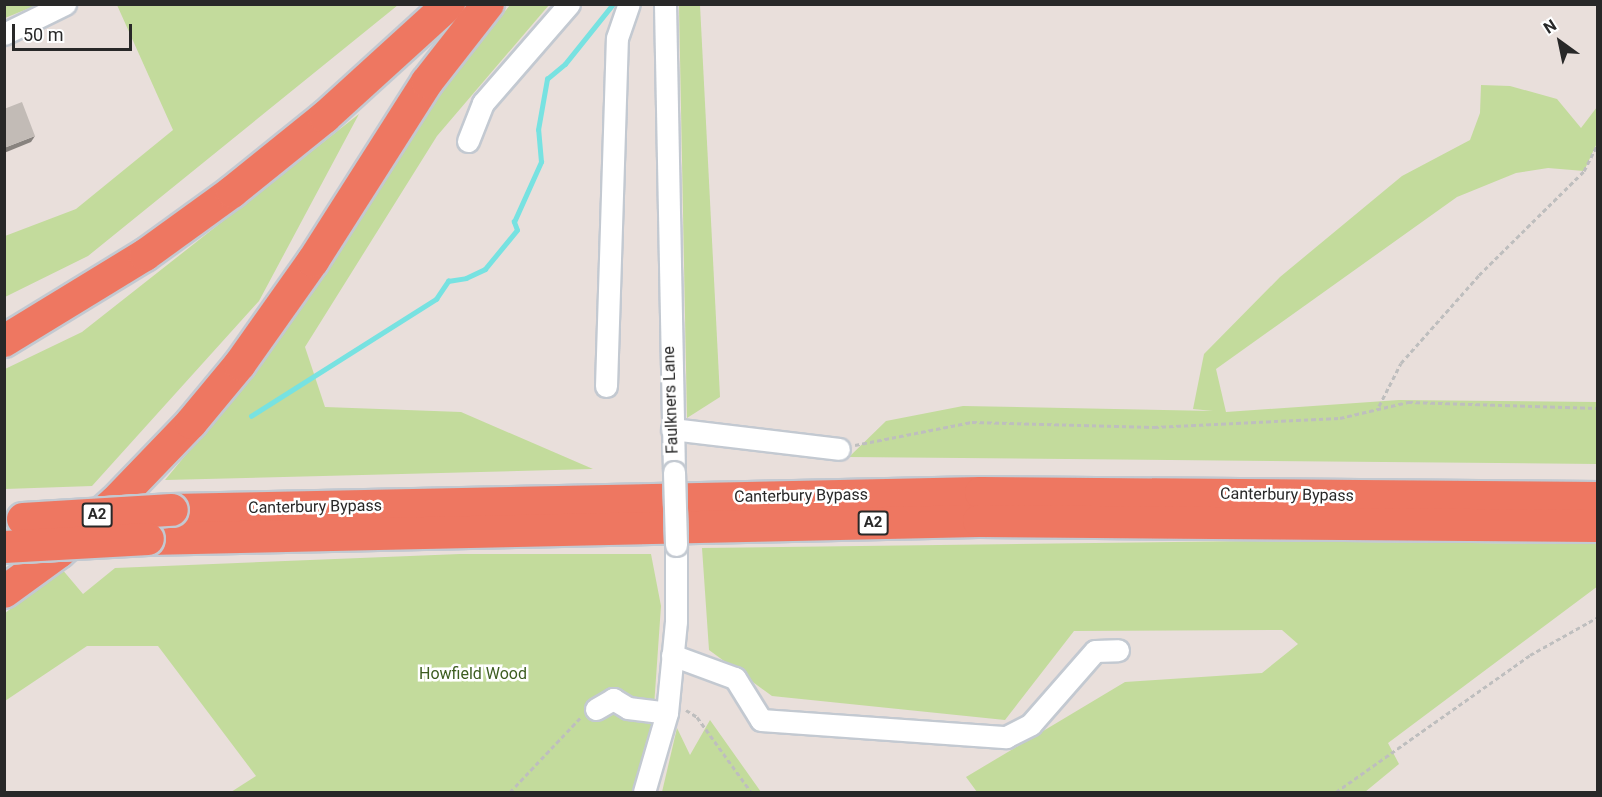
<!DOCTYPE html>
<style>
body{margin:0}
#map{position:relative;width:1602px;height:797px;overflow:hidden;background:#e9dfdb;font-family:Roboto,sans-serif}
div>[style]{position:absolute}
.green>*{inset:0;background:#c3db9c}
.stream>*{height:4.5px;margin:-2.25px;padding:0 2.25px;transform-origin:2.25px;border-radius:2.25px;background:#77e2e1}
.path>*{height:3px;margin-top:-1.5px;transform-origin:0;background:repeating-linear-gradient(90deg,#bebebe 0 4.5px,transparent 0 7.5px)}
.roads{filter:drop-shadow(2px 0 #c3c9d1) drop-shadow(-2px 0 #c3c9d1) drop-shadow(0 2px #c3c9d1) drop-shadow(0 -2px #c3c9d1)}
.minor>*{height:21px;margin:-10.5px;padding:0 10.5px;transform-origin:10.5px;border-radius:10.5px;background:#fff}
.highway>*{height:32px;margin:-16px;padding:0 16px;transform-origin:16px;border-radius:16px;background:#ee7761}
.bridges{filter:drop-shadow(2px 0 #c3c9d1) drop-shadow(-2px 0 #c3c9d1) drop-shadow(0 2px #c3c9d1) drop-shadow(0 -2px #c3c9d1)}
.minor-bridge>*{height:21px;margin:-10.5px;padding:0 10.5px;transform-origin:10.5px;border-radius:10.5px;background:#fff}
.highway-bridge>*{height:32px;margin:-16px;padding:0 16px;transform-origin:16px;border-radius:16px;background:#ee7761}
.shaded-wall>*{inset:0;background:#88837f}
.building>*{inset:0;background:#c2bbb6}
span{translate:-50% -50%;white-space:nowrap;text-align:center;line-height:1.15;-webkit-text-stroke:5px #fff;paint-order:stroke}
.shield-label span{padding:2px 4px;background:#fff;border:2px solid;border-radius:4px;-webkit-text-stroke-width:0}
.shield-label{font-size:15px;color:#282828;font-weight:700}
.street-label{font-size:16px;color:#282828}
.park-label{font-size:16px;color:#3d5d20}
.frame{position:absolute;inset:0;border:6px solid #282828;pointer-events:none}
.north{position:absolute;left:1530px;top:12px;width:60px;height:60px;-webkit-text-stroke:4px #fff;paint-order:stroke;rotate:327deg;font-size:16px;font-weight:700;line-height:24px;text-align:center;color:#282828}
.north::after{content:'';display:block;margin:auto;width:21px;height:27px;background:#282828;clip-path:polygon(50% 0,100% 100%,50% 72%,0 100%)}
.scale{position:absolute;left:12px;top:24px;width:120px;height:27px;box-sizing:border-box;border:3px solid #282828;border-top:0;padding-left:8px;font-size:18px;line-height:21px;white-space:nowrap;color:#282828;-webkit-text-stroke:4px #fff;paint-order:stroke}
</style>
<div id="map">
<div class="green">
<i style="clip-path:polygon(5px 4px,37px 4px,37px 5px,5px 18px)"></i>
<i style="clip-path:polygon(117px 5px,398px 5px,88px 256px,5px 297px,5px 236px,76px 209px,173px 130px)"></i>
<i style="clip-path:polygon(510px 5px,549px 5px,437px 136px,305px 347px,325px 407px,461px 412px,593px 469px,165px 480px,270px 353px,418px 122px)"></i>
<i style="clip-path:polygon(679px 5px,700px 5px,720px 397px,687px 418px)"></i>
<i style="clip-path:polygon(1481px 85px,1510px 86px,1557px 99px,1581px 128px,1597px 107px,1597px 143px,1584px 171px,1548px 168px,1516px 173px,1457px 197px,1216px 369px,1226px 412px,1399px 400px,1597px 402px,1597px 464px,849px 457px,886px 421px,963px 406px,1213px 411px,1193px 409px,1204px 354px,1280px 277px,1402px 176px,1470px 140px,1480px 113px)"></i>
<i style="clip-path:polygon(359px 114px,259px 301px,92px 486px,5px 489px,5px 369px,82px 332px)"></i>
<i style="clip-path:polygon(1253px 541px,1597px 544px,1598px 586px,1388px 743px,1399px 764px,1365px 792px,977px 792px,966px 777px,1125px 682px,1262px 673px,1298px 644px,1282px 630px,1074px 631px,1005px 720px,772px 696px,709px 650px,702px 548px)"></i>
<i style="clip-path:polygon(460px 554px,651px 554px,661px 606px,650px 764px,644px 792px,231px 792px,256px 776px,158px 646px,87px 646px,5px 701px,4px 614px,61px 568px,83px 594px,115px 568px)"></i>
<i style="clip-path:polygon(710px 720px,761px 792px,662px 792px,677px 728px,690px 755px)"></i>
</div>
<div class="stream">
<i style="left:251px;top:416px;width:219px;rotate:-32.3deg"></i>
<i style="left:436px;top:299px;width:22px;rotate:-56deg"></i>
<i style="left:448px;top:281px;width:18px;rotate:-9deg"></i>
<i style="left:466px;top:278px;width:21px;rotate:-25deg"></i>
<i style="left:485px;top:269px;width:50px;rotate:-50.6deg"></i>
<i style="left:517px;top:230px;width:9px;rotate:-111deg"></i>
<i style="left:514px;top:222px;width:66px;rotate:-65.8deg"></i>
<i style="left:541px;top:162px;width:32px;rotate:-95deg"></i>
<i style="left:538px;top:130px;width:52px;rotate:-80deg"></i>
<i style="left:547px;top:79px;width:23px;rotate:-40deg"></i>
<i style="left:565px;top:64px;width:77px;rotate:-51.3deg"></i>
</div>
<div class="path">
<i style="left:1379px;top:406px;width:48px;rotate:-62.9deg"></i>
<i style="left:1401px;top:363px;width:118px;rotate:-48.4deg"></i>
<i style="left:1479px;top:275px;width:148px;rotate:-44.7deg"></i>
<i style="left:1584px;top:171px;width:31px;rotate:-63deg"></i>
<i style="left:855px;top:445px;width:119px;rotate:-11.1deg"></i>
<i style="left:972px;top:422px;width:182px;rotate:1.6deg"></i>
<i style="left:1154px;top:427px;width:186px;rotate:-2.8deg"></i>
<i style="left:1340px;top:418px;width:70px;rotate:-13.2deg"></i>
<i style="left:1408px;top:402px;width:190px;rotate:1.8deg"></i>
<i style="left:686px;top:710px;width:13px;rotate:32deg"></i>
<i style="left:697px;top:717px;width:92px;rotate:54.2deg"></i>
<i style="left:510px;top:792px;width:103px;rotate:-46.6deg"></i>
<i style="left:1336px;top:792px;width:237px;rotate:-35.2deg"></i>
<i style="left:1530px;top:655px;width:78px;rotate:-29.2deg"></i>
</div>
<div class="roads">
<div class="minor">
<i style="left:665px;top:4px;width:468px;rotate:88.9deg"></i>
<i style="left:4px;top:34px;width:68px;rotate:-26.2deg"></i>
<i style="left:468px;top:141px;width:41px;rotate:-68.5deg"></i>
<i style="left:483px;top:103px;width:131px;rotate:-49deg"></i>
<i style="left:606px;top:386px;width:348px;rotate:-88.2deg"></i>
<i style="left:617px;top:38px;width:36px;rotate:-71deg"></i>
<i style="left:672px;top:429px;width:168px;rotate:6.8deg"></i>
<i style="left:672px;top:655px;width:67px;rotate:20.1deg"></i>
<i style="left:735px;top:678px;width:49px;rotate:58.2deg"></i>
<i style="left:761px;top:720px;width:246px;rotate:4deg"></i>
<i style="left:1006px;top:737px;width:28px;rotate:-27deg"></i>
<i style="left:1031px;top:724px;width:97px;rotate:-48.8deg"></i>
<i style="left:1095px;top:651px;width:23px;rotate:-2deg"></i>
<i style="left:596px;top:709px;width:20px;rotate:-30deg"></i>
<i style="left:613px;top:699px;width:17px;rotate:31deg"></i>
<i style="left:628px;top:708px;width:39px;rotate:7deg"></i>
<i style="left:644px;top:792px;width:82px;rotate:-73.8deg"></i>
<i style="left:667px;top:713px;width:92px;rotate:-84.4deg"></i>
<i style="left:676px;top:621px;width:76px;rotate:-90deg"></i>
</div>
<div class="highway">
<i style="left:4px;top:341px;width:165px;rotate:-31.4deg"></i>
<i style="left:145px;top:255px;width:107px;rotate:-35.9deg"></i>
<i style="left:232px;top:192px;width:119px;rotate:-38.9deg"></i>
<i style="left:325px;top:117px;width:168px;rotate:-42.3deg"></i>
<i style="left:172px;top:510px;width:809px;rotate:-1.2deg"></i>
<i style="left:981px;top:493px;width:617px;rotate:0.46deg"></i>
<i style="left:148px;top:539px;width:831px;rotate:-1.24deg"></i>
<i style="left:979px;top:521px;width:619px;rotate:0.46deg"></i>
<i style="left:4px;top:592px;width:68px;rotate:-36deg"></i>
<i style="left:59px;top:552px;width:75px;rotate:-41.8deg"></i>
<i style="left:115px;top:502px;width:110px;rotate:-46.1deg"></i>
<i style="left:191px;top:423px;width:77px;rotate:-50.3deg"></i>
<i style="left:240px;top:364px;width:126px;rotate:-54.7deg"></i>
<i style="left:313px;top:261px;width:212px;rotate:-57.5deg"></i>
<i style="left:427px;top:82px;width:99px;rotate:-52deg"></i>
</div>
</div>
<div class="bridges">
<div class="minor-bridge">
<i style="left:674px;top:472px;width:73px;rotate:88.4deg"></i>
</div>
<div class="highway-bridge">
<i style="left:23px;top:519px;width:149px;rotate:-3.5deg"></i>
<i style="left:4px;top:547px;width:144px;rotate:-3.2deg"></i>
</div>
</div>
<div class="shaded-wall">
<i style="clip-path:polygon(35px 136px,31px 142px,4px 153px,4px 148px)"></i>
</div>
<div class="building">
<i style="clip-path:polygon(22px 102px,35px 136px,4px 148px,4px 113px,6px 112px,4px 109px)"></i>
</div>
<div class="shield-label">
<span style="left:97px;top:515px">A2</span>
<span style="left:873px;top:523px">A2</span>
</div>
<div class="street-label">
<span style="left:671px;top:400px;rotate:-92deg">Faulkners Lane</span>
<span style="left:1287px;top:495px;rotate:1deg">Canterbury Bypass</span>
<span style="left:801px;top:496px;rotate:-1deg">Canterbury Bypass</span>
<span style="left:315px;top:507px;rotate:-1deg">Canterbury Bypass</span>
</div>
<div class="park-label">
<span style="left:473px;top:674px">Howfield Wood</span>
</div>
<div class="frame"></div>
<div class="north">N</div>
<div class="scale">50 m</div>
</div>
